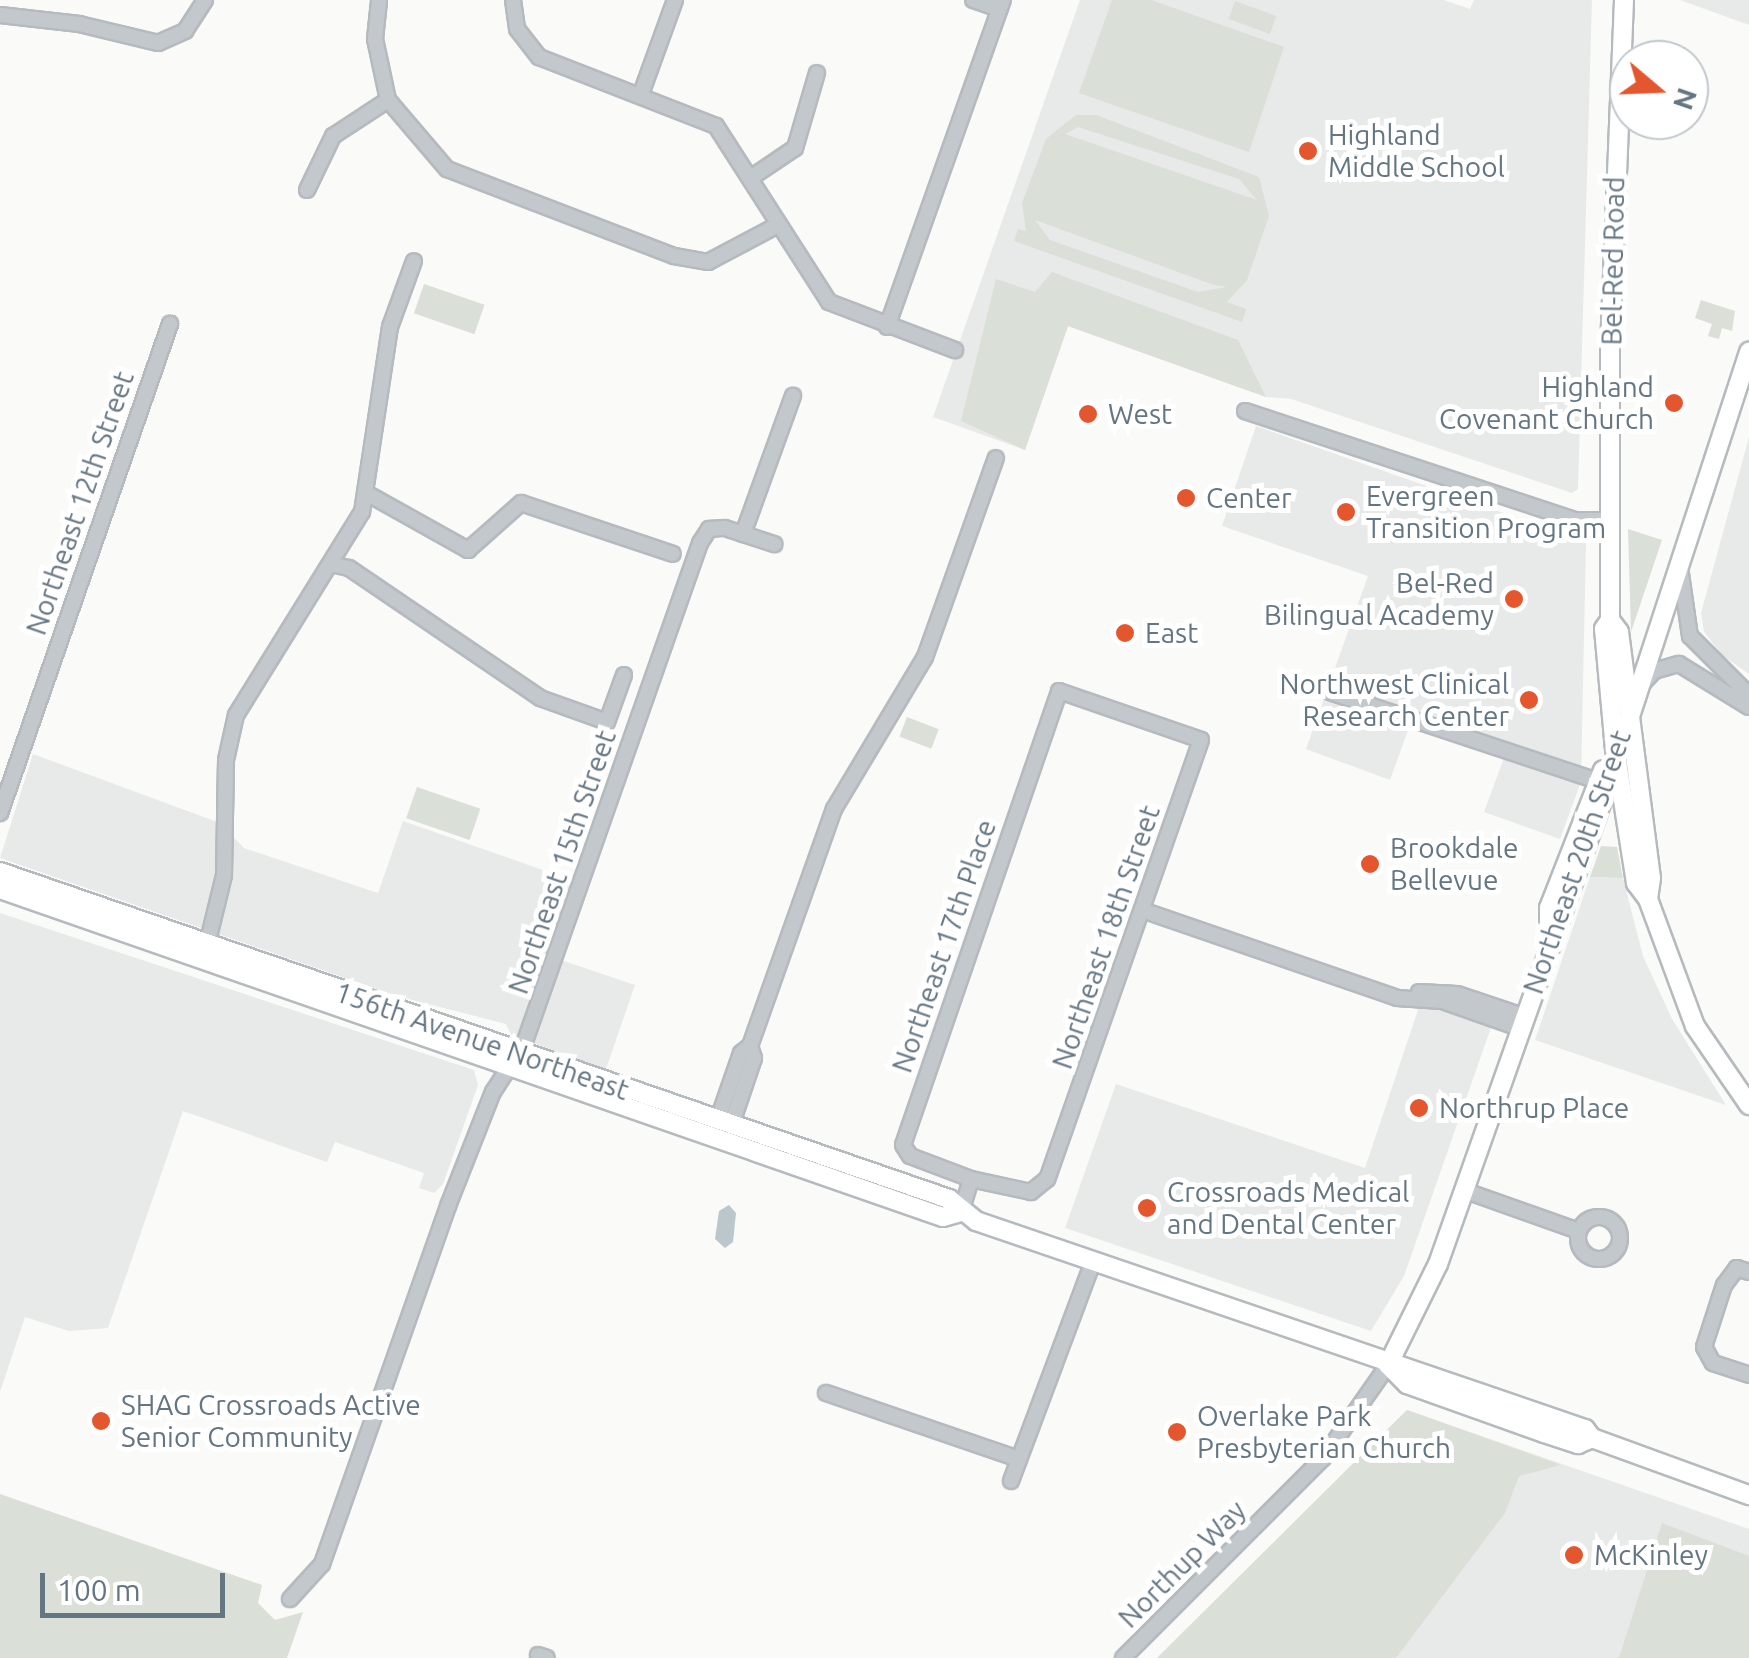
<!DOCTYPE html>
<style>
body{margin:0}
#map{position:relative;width:1749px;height:1658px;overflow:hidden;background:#fafaf8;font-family:Ubuntu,sans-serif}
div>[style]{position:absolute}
.built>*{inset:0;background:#e8e9e9}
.green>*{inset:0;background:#dadfd7;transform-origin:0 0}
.water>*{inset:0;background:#bbc7cb}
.roads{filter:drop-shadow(2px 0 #b5babe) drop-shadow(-2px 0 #b5babe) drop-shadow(0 2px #b5babe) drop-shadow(0 -2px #b5babe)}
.minor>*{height:14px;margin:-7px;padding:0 7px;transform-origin:7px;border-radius:7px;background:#c3c8cc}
.minor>.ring{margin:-7px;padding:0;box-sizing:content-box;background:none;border:14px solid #c3c8cc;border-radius:50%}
.major>*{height:18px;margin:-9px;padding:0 9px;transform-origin:9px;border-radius:9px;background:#fff}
.dots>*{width:28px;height:28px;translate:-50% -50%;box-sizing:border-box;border:5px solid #fff;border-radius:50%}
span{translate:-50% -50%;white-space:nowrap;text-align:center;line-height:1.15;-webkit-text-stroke:10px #fff;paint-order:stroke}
.poi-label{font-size:28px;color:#657683}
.left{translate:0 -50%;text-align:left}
.right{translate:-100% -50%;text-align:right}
.street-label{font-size:28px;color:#657683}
.north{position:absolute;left:1609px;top:40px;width:100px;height:100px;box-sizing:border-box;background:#fff;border:2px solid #c1c8cd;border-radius:50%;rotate:109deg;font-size:28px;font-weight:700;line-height:40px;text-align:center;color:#657683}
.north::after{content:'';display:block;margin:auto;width:35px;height:45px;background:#e4572e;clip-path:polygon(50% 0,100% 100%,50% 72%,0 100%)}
.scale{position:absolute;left:40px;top:1573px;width:185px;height:45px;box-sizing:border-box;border:5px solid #657683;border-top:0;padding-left:12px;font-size:30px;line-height:35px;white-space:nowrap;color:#657683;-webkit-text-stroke:8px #fff;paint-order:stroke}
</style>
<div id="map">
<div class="built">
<i style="clip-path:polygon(1080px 0,1444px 0,1470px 9px,1474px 0,1592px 0,1578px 489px,1572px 493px,1291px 399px,1266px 397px,1068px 326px,1025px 450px,933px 417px)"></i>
<i style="clip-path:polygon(1680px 0,1749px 0,1749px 25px)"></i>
<i style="clip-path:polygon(1256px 426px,1586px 542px,1581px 782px,1560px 839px,1484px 812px,1505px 755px,1411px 722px,1390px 780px,1306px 749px,1368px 576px,1222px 526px)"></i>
<i style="clip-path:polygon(1749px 437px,1749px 674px,1722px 655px,1704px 632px,1701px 613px)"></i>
<i style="clip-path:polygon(33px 754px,220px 823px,244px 848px,378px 893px,403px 821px,574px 881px,549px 956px,635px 985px,606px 1069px,511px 1035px,506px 1024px,397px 996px,0 858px)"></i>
<i style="clip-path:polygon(1590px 877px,1623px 878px,1643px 956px,1672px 1019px,1726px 1105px,1535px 1040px)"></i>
<i style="clip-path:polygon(0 913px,474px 1070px,478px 1085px,443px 1184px,434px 1193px,419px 1188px,424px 1173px,335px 1142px,327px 1162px,183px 1111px,108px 1328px,69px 1331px,25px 1317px,0 1392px)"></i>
<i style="clip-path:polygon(1427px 983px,1501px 999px,1404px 1276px,1371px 1331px,1065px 1228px,1116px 1084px,1365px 1168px)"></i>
<i style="clip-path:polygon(1407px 1410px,1749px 1529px,1749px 1658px,1157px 1658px)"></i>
</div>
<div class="green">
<i style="clip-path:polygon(1112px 0,1151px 0,1284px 47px,1249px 152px,1079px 93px)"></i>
<i style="left:1235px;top:1px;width:44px;height:19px;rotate:20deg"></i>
<i style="clip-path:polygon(evenodd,1076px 115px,1096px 115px,1259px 177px,1269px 216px,1247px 280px,1227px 302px,1246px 309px,1242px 322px,1014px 241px,1018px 229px,1026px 231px,1022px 203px,1046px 139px,1076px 115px,1078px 127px,1239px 179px,1257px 200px,1065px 134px,1078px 127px,1076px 115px,1035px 220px,1214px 285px,1227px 287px,1198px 292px,1050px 240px,1035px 220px)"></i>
<i style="clip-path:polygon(1052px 272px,1238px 340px,1266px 397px,1068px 326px,1025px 450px,961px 421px,996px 279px,1035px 292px)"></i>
<i style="left:424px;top:284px;width:64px;height:31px;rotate:19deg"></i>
<i style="clip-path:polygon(1701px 300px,1735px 311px,1732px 331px,1722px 328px,1719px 339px,1708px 336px,1712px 324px,1695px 318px)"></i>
<i style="clip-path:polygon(1628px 529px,1662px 540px,1631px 632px)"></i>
<i style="left:907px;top:717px;width:34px;height:21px;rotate:21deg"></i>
<i style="left:417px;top:787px;width:67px;height:33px;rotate:19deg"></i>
<i style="clip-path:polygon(1601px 846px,1617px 847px,1623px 878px,1590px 877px)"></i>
<i style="clip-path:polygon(1407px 1410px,1561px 1465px,1519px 1476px,1505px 1513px,1396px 1658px,1157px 1658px)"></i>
<i style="clip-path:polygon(0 1494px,262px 1585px,258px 1603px,275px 1620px,303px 1612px,287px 1658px,0 1658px)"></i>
<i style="clip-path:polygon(1662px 1523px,1749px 1556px,1749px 1658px,1619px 1658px)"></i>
</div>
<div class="water">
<i style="clip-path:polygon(729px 1205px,736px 1213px,733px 1242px,725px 1248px,715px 1239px,719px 1211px)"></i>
</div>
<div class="roads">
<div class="minor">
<i style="left:513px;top:0;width:29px;rotate:82deg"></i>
<i style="left:517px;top:29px;width:36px;rotate:52deg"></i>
<i style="left:539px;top:57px;width:190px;rotate:21.3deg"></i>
<i style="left:716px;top:126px;width:209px;rotate:57.3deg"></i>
<i style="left:829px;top:302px;width:135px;rotate:20.9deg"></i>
<i style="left:973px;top:0;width:28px;rotate:19deg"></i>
<i style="left:0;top:15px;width:80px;rotate:6.5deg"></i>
<i style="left:79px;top:24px;width:81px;rotate:13.5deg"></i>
<i style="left:158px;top:43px;width:30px;rotate:-24deg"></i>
<i style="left:185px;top:31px;width:37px;rotate:-57deg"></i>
<i style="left:641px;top:94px;width:100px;rotate:-70.1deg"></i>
<i style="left:388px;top:100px;width:91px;rotate:49.5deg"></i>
<i style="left:447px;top:169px;width:243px;rotate:21deg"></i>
<i style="left:674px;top:256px;width:35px;rotate:10deg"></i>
<i style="left:708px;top:262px;width:79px;rotate:-27.9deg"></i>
<i style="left:752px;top:177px;width:52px;rotate:-34deg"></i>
<i style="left:795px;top:148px;width:78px;rotate:-73.7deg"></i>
<i style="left:307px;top:190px;width:60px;rotate:-64.3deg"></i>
<i style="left:333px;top:136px;width:66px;rotate:-33.2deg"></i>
<i style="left:388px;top:100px;width:62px;rotate:-102deg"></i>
<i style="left:375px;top:39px;width:39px;rotate:-84deg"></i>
<i style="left:887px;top:327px;width:347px;rotate:-70.5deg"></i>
<i style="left:1245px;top:411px;width:347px;rotate:18.3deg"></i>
<i style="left:1574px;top:520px;width:34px"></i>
<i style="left:368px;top:494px;width:115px;rotate:29.2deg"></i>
<i style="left:468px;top:550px;width:71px;rotate:-41.6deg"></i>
<i style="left:521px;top:503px;width:160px;rotate:18.5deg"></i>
<i style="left:743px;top:534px;width:147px;rotate:-70.1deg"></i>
<i style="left:331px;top:564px;width:18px;rotate:13deg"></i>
<i style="left:349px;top:568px;width:231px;rotate:34.2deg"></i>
<i style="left:540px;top:698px;width:71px;rotate:19.7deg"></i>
<i style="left:607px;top:722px;width:50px;rotate:-70.1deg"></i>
<i style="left:1680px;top:567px;width:70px;rotate:81.8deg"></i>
<i style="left:1690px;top:636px;width:83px;rotate:45deg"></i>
<i style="left:1643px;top:683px;width:16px;rotate:-47deg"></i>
<i style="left:1654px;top:671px;width:26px;rotate:-16deg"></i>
<i style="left:1679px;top:664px;width:82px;rotate:31.6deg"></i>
<i style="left:1059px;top:691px;width:150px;rotate:19deg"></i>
<i style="left:1201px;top:740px;width:465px;rotate:109.3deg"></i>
<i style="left:1047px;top:1179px;width:21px;rotate:141deg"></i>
<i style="left:1031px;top:1192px;width:61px;rotate:-167.8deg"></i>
<i style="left:971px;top:1179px;width:65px;rotate:-159.3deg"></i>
<i style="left:910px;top:1156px;width:13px;rotate:-122deg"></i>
<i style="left:903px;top:1145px;width:480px;rotate:-71deg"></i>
<i style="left:1330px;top:692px;width:281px;rotate:18.4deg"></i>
<i style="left:0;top:813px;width:518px;rotate:-70.83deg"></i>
<i style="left:1142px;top:910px;width:270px;rotate:19deg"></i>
<i style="left:1397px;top:998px;width:45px;rotate:3.8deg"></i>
<i style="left:1442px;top:1001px;width:82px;rotate:19.3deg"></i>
<i style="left:207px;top:945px;width:72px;rotate:-76.3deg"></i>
<i style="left:224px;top:875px;width:115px;rotate:-89deg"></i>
<i style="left:226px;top:760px;width:46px;rotate:-77.5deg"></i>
<i style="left:236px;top:715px;width:239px;rotate:-58.2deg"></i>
<i style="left:362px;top:512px;width:187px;rotate:-81.4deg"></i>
<i style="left:390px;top:327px;width:70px;rotate:-70deg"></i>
<i style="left:1419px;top:992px;width:38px;rotate:3deg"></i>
<i style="left:1457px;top:994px;width:70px;rotate:18.4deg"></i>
<i style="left:750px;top:1046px;width:251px;rotate:-70.5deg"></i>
<i style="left:834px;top:809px;width:177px;rotate:-59.1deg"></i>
<i style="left:925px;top:657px;width:211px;rotate:-70.4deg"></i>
<i style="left:717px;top:1122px;width:73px;rotate:-70.8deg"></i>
<i style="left:741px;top:1053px;width:11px;rotate:-38deg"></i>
<i style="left:750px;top:1046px;width:13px;rotate:72deg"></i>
<i style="left:754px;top:1058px;width:72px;rotate:108.7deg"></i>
<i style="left:1463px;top:1190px;width:123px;rotate:19.5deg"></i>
<i style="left:961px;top:1212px;width:34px;rotate:-73deg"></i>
<i class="ring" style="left:1578px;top:1217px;width:28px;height:28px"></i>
<i style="left:1749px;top:1272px;width:13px;rotate:-162deg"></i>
<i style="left:1737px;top:1268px;width:21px;rotate:127deg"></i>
<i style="left:1724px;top:1285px;width:65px;rotate:107.9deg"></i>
<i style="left:1704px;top:1347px;width:18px;rotate:61deg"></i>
<i style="left:1713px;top:1363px;width:38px;rotate:18deg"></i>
<i style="left:826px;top:1393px;width:204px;rotate:18.9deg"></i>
<i style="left:1011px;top:1481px;width:234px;rotate:-69.5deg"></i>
<i style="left:290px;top:1599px;width:47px;rotate:-47.6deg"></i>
<i style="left:322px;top:1564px;width:380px;rotate:-70.6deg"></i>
<i style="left:448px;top:1206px;width:123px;rotate:-68.5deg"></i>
<i style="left:493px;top:1092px;width:57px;rotate:-57.1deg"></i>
<i style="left:524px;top:1044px;width:531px;rotate:-70.64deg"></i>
<i style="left:700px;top:543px;width:17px;rotate:-57deg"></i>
<i style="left:709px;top:529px;width:16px;rotate:-4deg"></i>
<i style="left:725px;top:528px;width:52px;rotate:18.1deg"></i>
<i style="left:538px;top:1655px;width:9px;rotate:18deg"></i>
<i style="left:1123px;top:1658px;width:283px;rotate:-45deg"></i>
<i style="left:1323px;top:1458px;width:113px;rotate:-55deg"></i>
</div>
<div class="major">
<i style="left:1624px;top:0;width:349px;rotate:92.3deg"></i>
<i style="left:1610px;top:349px;width:271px;rotate:90deg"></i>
<i style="left:1610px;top:620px;width:11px;rotate:124deg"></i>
<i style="left:1604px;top:629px;width:121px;rotate:84.8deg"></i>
<i style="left:1615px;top:749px;width:136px;rotate:81.1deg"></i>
<i style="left:1636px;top:883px;width:20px;rotate:53deg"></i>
<i style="left:1648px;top:899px;width:135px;rotate:69.7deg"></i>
<i style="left:1695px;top:1026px;width:96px;rotate:55.6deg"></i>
<i style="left:1610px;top:620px;width:15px;rotate:53deg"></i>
<i style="left:1619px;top:632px;width:248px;rotate:82.6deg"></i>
<i style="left:1651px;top:878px;width:21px;rotate:98deg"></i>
<i style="left:0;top:872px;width:1004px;rotate:19.01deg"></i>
<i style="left:949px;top:1199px;width:35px;rotate:39deg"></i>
<i style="left:976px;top:1221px;width:644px;rotate:18.86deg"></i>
<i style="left:1585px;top:1429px;width:11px;rotate:52deg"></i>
<i style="left:1592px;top:1438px;width:167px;rotate:20deg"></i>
<i style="left:0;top:889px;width:998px;rotate:19.18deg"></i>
<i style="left:943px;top:1217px;width:19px;rotate:-16deg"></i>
<i style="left:1549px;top:934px;width:26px;rotate:-90deg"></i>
<i style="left:1549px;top:908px;width:148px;rotate:-68.6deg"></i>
<i style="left:1388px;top:1365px;width:113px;rotate:-63.7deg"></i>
<i style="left:1438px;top:1264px;width:490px;rotate:-70.5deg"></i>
<i style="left:1602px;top:802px;width:474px;rotate:-71.9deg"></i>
<i style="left:1388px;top:1365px;width:27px;rotate:45deg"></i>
<i style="left:1407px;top:1384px;width:145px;rotate:19.7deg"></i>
<i style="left:1544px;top:1433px;width:36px;rotate:18deg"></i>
<i style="left:1578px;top:1444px;width:15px;rotate:-23deg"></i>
</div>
</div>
<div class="dots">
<i style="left:1308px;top:151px;background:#e4572e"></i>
<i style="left:1674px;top:403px;background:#e4572e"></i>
<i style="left:1088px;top:414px;background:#e4572e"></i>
<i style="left:1186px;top:498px;background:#e4572e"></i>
<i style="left:1346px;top:512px;background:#e4572e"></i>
<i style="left:1514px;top:599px;background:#e4572e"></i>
<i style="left:1125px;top:633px;background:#e4572e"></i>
<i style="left:1529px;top:700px;background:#e4572e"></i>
<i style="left:1370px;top:864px;background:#e4572e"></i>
<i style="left:1419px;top:1108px;background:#e4572e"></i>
<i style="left:1147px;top:1208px;background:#e4572e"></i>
<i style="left:101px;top:1421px;background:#e4572e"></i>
<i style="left:1177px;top:1432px;background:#e4572e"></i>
<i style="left:1574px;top:1555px;background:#e4572e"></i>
</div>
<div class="poi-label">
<span class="left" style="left:1328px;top:151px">Highland<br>Middle School</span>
<span class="right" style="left:1654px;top:403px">Highland<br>Covenant Church</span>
<span class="left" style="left:1108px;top:414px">West</span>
<span class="left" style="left:1366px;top:512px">Evergreen<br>Transition Program</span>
<span class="left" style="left:1206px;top:498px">Center</span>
<span class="right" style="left:1494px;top:599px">Bel-Red<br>Bilingual Academy</span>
<span class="left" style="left:1145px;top:633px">East</span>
<span class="right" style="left:1509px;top:700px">Northwest Clinical<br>Research Center</span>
<span class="left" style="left:1390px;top:864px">Brookdale<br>Bellevue</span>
<span class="left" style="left:1439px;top:1108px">Northrup Place</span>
<span class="left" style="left:1167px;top:1208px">Crossroads Medical<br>and Dental Center</span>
<span class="left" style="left:121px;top:1421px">SHAG Crossroads Active<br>Senior Community</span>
<span class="left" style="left:1197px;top:1432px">Overlake Park<br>Presbyterian Church</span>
<span class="left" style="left:1594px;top:1555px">McKinley</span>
</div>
<div class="street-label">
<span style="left:1613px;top:261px;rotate:-89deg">Bel-Red Road</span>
<span style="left:80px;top:503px;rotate:-71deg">Northeast 12th Street</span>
<span style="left:562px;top:862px;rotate:-71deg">Northeast 15th Street</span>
<span style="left:1577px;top:862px;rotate:-71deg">Northeast 20th Street</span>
<span style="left:1106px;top:937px;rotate:-71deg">Northeast 18th Street</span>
<span style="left:944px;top:946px;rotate:-71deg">Northeast 17th Place</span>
<span style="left:482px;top:1041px;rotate:19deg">156th Avenue Northeast</span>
<span style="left:1182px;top:1564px;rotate:-45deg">Northup Way</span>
</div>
<div class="north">N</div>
<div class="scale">100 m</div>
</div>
